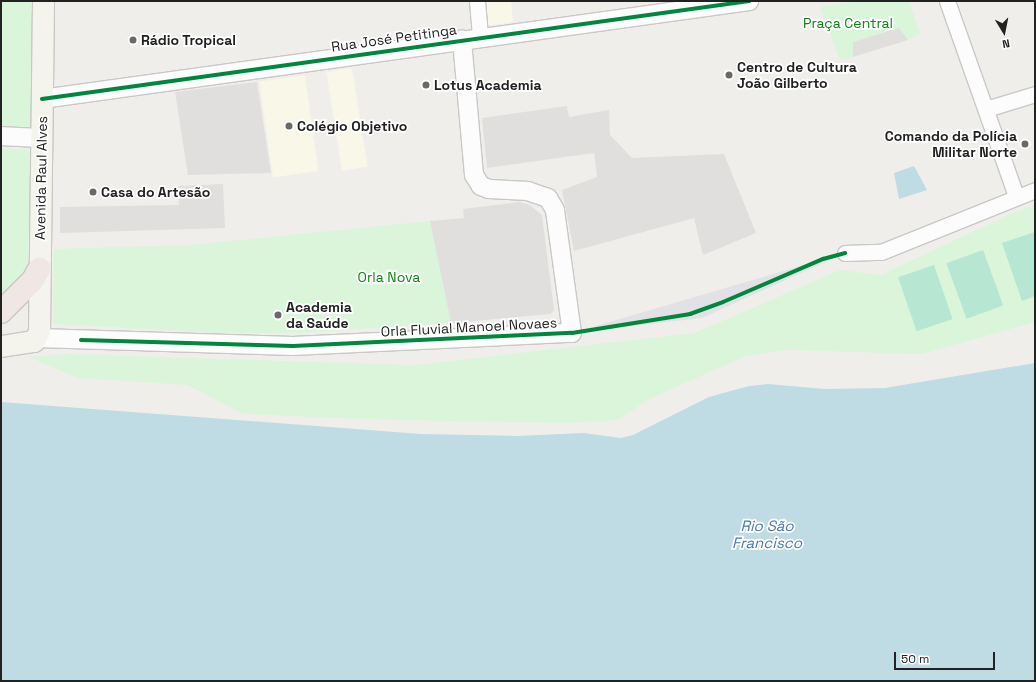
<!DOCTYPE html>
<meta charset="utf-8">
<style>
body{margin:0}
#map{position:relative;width:1036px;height:682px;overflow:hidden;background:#f0eeeb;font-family:"Space Grotesk",sans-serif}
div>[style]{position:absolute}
.education>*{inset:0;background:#f8f7e8;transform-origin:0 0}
.park>*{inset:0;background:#daf5da}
.pitch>*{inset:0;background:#b7e6d2;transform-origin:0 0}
.parking>*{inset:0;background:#e0dfde}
.plaza>*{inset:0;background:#e2e1e5}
.water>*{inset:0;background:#bfdbe3}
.roads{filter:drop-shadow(1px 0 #c9c8c7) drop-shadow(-1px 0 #c9c8c7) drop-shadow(0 1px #c9c8c7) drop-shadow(0 -1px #c9c8c7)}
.minor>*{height:15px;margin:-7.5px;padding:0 7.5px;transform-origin:7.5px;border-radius:7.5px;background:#fdfcfc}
.tertiary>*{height:18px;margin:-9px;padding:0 9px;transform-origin:9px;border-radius:9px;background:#fdfcfc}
.secondary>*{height:21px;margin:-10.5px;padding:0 10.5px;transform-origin:10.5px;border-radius:10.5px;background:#f4f4ed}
.trunk>*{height:22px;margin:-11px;padding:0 11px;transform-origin:11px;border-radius:11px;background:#f0e6e4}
.cycleway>*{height:4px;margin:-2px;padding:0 2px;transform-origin:2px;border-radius:2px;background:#00873e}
.dots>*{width:11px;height:11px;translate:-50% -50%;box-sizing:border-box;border:2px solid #fff;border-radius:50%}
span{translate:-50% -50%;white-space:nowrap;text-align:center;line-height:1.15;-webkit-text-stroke:3.5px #fff;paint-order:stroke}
.park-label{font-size:14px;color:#0c8416}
.street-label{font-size:14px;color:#222}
.poi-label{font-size:14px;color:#222;font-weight:700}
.left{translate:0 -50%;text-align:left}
.right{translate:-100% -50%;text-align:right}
.water-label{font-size:15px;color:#4a7aab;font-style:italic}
.frame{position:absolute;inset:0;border:2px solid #222;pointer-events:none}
.north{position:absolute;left:984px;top:12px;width:40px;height:40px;-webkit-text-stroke:3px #fff;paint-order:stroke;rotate:170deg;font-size:11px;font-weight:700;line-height:16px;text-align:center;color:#222}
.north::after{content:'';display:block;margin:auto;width:14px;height:18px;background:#222;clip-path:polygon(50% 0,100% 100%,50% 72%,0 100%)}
.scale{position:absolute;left:894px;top:652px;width:101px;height:18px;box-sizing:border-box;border:2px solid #222;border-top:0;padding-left:5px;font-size:12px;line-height:14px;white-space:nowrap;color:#222;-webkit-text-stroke:3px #fff;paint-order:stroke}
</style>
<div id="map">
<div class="education">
<i style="clip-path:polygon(478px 1px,511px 1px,513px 22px,479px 27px)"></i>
<i style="left:352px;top:68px;width:100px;height:26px;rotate:81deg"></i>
<i style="left:305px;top:75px;width:97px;height:46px;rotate:82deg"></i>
</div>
<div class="park">
<i style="clip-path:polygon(1px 1px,37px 1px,35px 116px,27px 128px,17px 133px,1px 132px)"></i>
<i style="clip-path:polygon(861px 1px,909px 1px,920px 33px,908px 40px,899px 28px,854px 42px,853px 57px,840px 60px,820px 7px)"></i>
<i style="clip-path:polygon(1px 148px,31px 150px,28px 265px,1px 300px)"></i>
<i style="clip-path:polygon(1035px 205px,1035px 322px,922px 354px,785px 350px,746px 356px,649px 399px,618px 420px,566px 423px,394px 420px,243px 414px,188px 385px,77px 378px,29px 357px,65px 354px,415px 365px,695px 333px,840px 270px,881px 275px,1008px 215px)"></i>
<i style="clip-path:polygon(430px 221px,451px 323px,297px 333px,223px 333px,53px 324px,54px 249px,190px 245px)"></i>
</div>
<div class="pitch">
<i style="clip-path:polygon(1035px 232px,1035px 296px,1022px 301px,1002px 243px)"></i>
<i style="left:983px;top:250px;width:59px;height:39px;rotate:70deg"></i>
<i style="left:934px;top:265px;width:57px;height:38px;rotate:71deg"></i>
</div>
<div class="parking">
<i style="clip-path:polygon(899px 28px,908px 40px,853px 57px,853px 42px)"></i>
<i style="clip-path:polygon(257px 82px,271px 173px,188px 175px,175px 92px)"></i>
<i style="clip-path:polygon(567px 106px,569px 117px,609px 110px,610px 135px,632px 158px,724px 154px,756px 233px,703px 255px,694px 218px,574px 251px,562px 190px,597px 177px,594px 153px,487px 168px,482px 118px)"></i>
<i style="clip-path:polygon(223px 184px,225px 228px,60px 233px,60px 207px,179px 205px,178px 186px)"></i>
<i style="clip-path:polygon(519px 202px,530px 205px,542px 215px,554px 310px,551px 314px,451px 323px,430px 221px,464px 218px,463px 209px)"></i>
</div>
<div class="plaza">
<i style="clip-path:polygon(845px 253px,702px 318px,572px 333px)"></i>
</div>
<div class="water">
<i style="clip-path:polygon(914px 166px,927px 190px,899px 199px,894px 173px)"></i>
<i style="clip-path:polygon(1035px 363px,1035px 681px,1px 681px,1px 402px,421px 434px,517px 436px,583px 433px,621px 438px,633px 435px,709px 397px,749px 386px,768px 384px,825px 389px,885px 388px)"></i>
</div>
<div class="roads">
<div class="minor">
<i style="left:477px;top:1px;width:36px;rotate:85deg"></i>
<i style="left:947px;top:1px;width:207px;rotate:70.5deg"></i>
<i style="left:986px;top:109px;width:51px;rotate:-17deg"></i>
<i style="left:845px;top:253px;width:36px;rotate:-2deg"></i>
<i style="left:881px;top:252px;width:166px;rotate:-21.9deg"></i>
</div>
<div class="tertiary">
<i style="left:42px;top:99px;width:714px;rotate:-7.89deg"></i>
<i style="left:1px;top:136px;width:40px;rotate:2.9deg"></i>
<i style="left:38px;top:338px;width:255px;rotate:1.8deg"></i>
<i style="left:293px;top:346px;width:279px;rotate:-2.7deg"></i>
<i style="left:572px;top:333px;width:124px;rotate:-97.9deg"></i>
<i style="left:555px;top:210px;width:14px;rotate:-120deg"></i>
<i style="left:548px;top:198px;width:21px;rotate:-161deg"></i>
<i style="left:528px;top:191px;width:39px;rotate:-177deg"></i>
<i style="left:489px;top:189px;width:9px;rotate:-159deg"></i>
<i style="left:481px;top:186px;width:13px;rotate:-122deg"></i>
<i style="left:474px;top:175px;width:136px;rotate:-95.1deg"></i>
</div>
<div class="secondary">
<i style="left:1px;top:346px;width:33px;rotate:-9deg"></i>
<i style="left:34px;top:341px;width:11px;rotate:-63deg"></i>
<i style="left:39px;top:331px;width:330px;rotate:-89.3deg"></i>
</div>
<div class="trunk">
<i style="left:1px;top:312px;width:45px;rotate:-45deg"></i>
<i style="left:33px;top:280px;width:13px;rotate:-61deg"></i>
</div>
</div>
<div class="cycleway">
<i style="left:42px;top:99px;width:714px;rotate:-7.89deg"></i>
<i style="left:81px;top:340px;width:212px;rotate:1.6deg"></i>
<i style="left:293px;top:346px;width:279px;rotate:-2.7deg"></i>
<i style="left:572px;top:333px;width:120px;rotate:-9.1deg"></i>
<i style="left:690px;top:314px;width:35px;rotate:-20deg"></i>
<i style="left:723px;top:302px;width:109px;rotate:-23.3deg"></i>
<i style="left:823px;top:259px;width:23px;rotate:-15deg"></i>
</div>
<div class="dots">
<i style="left:133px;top:40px;background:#6a6968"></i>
<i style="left:729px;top:75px;background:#6a6968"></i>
<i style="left:426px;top:85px;background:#6a6968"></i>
<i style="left:289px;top:126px;background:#6a6968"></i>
<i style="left:1025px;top:144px;background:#6a6968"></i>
<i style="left:93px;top:192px;background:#6a6968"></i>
<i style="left:278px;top:315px;background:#6a6968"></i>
</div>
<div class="park-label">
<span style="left:848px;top:23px">Praça Central</span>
<span style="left:389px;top:277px">Orla Nova</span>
</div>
<div class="street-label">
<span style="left:394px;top:38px;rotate:-8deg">Rua José Petitinga</span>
<span style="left:41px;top:178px;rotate:-89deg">Avenida Raul Alves</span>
<span style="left:469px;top:327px;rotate:-3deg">Orla Fluvial Manoel Novaes</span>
</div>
<div class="poi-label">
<span class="left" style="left:141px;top:40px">Rádio Tropical</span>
<span class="left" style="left:737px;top:75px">Centro de Cultura<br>João Gilberto</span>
<span class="left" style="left:434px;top:85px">Lotus Academia</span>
<span class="left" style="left:297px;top:126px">Colégio Objetivo</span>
<span class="right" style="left:1017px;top:144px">Comando da Polícia<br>Militar Norte</span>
<span class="left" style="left:101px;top:192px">Casa do Artesão</span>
<span class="left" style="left:286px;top:315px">Academia<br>da Saúde</span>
</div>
<div class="water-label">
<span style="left:767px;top:534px">Rio São<br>Francisco</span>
</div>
<div class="frame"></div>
<div class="north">N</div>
<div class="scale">50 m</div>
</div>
